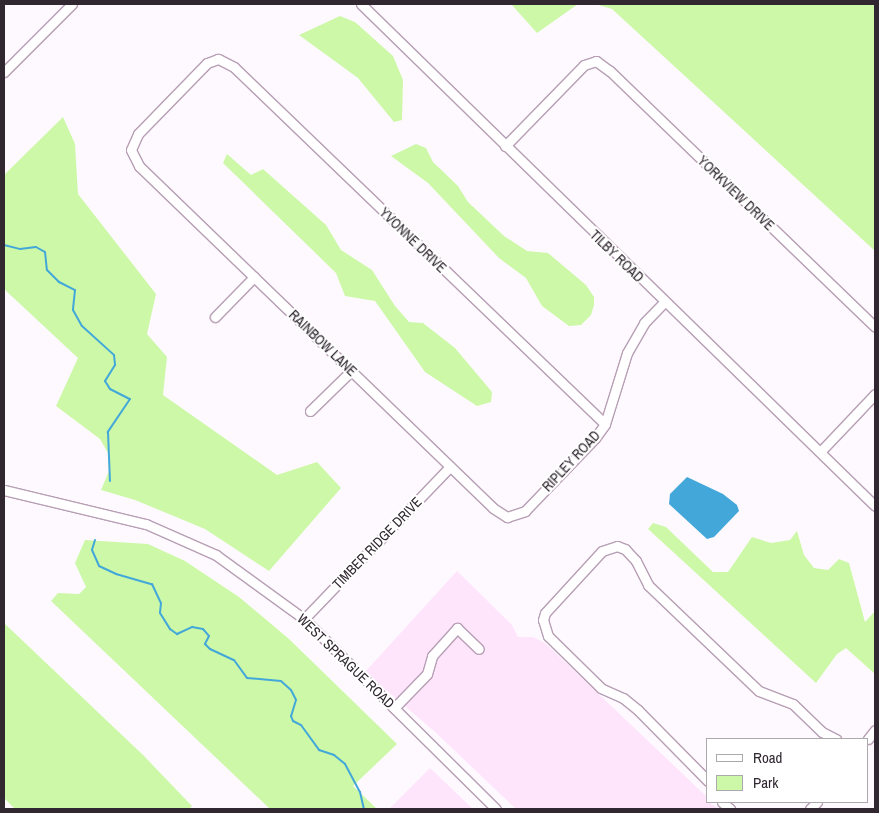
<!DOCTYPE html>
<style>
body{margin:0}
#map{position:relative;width:879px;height:813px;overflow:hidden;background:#fef9fe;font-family:"Archivo Narrow",sans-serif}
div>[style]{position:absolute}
.built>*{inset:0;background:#fee5fc}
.green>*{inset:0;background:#ccf8a8}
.water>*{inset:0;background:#43a8d9}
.stream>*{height:2px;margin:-1px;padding:0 1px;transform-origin:1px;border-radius:1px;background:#43a8d9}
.roads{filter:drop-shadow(1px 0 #b79fb5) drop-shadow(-1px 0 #b79fb5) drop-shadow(0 1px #b79fb5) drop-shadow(0 -1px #b79fb5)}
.minor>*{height:9px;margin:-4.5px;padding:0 4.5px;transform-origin:4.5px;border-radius:4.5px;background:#fff}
span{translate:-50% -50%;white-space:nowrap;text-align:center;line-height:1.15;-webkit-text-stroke:4px #fff;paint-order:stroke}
.street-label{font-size:14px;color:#302730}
.frame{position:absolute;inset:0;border:5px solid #302730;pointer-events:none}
.legend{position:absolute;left:706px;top:738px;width:162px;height:65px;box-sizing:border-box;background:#fff;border:1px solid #aca9ac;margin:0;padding:6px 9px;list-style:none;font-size:15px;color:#302730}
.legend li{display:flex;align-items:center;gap:10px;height:25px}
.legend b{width:25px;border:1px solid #aca9ac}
</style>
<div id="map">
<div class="built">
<i style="clip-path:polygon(457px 571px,512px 625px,518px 637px,533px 637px,545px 643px,708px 798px,708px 802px,720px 809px,516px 809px,434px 731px,365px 672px)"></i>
<i style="clip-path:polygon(430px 768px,473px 809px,389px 809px)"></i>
</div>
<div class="green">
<i style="clip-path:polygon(511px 4px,578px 4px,537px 33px)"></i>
<i style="clip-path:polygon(595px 4px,875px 4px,875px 251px,612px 9px)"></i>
<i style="clip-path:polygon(340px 16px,355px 22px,393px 56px,403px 80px,402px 120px,394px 122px,358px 78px,299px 35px)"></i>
<i style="clip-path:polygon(63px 117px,75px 144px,78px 194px,156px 294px,147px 334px,167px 357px,163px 395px,277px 475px,317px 462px,341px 488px,269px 571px,205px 529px,135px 500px,101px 490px,109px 471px,108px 453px,100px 439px,56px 406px,78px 358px,4px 289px,4px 175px)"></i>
<i style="clip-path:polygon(416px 144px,426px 148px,433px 162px,458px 186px,468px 202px,504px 236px,527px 251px,548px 253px,586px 285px,594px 297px,594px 305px,591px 315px,581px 325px,569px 326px,542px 306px,526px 278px,499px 258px,428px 183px,391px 156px)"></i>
<i style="clip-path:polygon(227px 154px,251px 175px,263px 169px,326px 225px,341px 250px,372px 270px,395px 306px,409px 322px,423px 323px,455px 348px,492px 392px,491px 402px,477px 406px,425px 372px,375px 301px,345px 296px,336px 273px,223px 163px)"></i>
<i style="clip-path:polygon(653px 523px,666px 527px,713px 572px,728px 572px,752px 537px,771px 543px,790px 540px,797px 531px,804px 555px,814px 568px,828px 570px,839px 559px,849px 563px,865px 622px,875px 611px,875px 674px,846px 648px,837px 654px,816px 683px,648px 529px)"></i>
<i style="clip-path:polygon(85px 540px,148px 544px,185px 561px,239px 597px,289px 639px,397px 744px,353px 786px,377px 809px,270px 809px,51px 601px,58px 593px,79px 594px,86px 587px,75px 563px)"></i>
<i style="clip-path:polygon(4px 623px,143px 755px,192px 806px,189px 809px,15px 809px,4px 798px)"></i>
</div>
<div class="water">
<i style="clip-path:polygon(687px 477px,723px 494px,737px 505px,739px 511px,714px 537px,707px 539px,669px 504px,670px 494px)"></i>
</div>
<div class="stream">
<i style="left:4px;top:245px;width:16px;rotate:14deg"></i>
<i style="left:20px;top:249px;width:16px;rotate:-7deg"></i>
<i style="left:36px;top:247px;width:10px;rotate:29deg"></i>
<i style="left:45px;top:252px;width:18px;rotate:84deg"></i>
<i style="left:47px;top:270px;width:17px;rotate:45deg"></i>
<i style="left:59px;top:282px;width:18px;rotate:27deg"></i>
<i style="left:75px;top:290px;width:20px;rotate:96deg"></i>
<i style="left:73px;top:310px;width:18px;rotate:61deg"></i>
<i style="left:82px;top:326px;width:43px;rotate:42.2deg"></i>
<i style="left:114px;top:355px;width:10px;rotate:84deg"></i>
<i style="left:115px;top:365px;width:19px;rotate:122deg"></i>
<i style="left:105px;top:381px;width:9px;rotate:58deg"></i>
<i style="left:110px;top:389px;width:22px;rotate:27deg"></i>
<i style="left:130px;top:399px;width:40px;rotate:124deg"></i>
<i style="left:108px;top:432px;width:49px;rotate:87.7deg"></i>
<i style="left:95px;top:540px;width:10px;rotate:107deg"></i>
<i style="left:92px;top:550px;width:17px;rotate:66deg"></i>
<i style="left:99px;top:566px;width:19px;rotate:25deg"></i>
<i style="left:116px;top:574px;width:37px;rotate:16deg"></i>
<i style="left:152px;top:584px;width:21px;rotate:65deg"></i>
<i style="left:161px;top:603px;width:10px;rotate:96deg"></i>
<i style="left:160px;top:613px;width:19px;rotate:58deg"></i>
<i style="left:170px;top:629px;width:9px;rotate:36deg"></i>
<i style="left:177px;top:634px;width:17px;rotate:-25deg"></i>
<i style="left:192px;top:627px;width:11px;rotate:10deg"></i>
<i style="left:203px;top:629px;width:9px;rotate:49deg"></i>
<i style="left:209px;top:636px;width:9px;rotate:117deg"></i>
<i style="left:205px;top:644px;width:7px;rotate:45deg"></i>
<i style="left:210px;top:649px;width:26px;rotate:25deg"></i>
<i style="left:234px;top:660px;width:22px;rotate:54deg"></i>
<i style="left:247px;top:678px;width:34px;rotate:5deg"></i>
<i style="left:281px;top:681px;width:13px;rotate:42deg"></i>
<i style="left:291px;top:690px;width:11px;rotate:63deg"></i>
<i style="left:296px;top:700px;width:17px;rotate:107deg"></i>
<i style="left:291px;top:716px;width:5px;rotate:68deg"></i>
<i style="left:293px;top:721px;width:9px;rotate:27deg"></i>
<i style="left:301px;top:725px;width:31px;rotate:54deg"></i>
<i style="left:319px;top:750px;width:16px;rotate:18deg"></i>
<i style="left:334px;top:755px;width:14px;rotate:39deg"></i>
<i style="left:345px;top:764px;width:32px;rotate:62deg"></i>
<i style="left:360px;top:792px;width:17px;rotate:77deg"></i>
</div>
<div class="roads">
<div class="minor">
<i style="left:361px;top:4px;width:718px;rotate:44.32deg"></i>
<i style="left:4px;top:72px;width:96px;rotate:-45deg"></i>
<i style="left:505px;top:146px;width:113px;rotate:-45.7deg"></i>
<i style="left:584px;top:65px;width:13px;rotate:-18deg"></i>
<i style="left:596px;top:61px;width:17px;rotate:36deg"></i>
<i style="left:610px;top:71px;width:368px;rotate:44deg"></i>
<i style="left:215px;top:317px;width:56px;rotate:-45.7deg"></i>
<i style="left:310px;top:411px;width:57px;rotate:-44.3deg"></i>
<i style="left:605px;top:424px;width:515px;rotate:-136.1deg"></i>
<i style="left:234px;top:67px;width:18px;rotate:-153deg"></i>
<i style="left:218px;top:59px;width:12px;rotate:160deg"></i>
<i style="left:207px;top:63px;width:99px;rotate:134.2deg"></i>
<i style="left:138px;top:134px;width:17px;rotate:114deg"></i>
<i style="left:131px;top:150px;width:18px;rotate:63deg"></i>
<i style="left:139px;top:166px;width:492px;rotate:44deg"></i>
<i style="left:493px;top:508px;width:17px;rotate:33deg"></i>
<i style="left:507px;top:517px;width:19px;rotate:-18deg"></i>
<i style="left:525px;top:511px;width:101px;rotate:-46.2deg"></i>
<i style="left:595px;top:438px;width:17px;rotate:-54deg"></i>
<i style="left:605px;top:424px;width:74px;rotate:-72.8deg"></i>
<i style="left:627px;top:353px;width:34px;rotate:-60deg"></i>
<i style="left:644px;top:323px;width:29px;rotate:-46deg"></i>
<i style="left:820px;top:452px;width:80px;rotate:-46.5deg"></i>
<i style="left:4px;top:490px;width:146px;rotate:13.5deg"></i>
<i style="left:146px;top:524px;width:77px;rotate:23.9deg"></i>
<i style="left:216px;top:555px;width:109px;rotate:36deg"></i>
<i style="left:304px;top:619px;width:270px;rotate:44.7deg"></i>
<i style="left:304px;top:619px;width:211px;rotate:-46.2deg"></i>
<i style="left:394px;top:708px;width:47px;rotate:-45.9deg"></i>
<i style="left:427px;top:674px;width:19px;rotate:-74deg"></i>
<i style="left:432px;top:656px;width:38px;rotate:-48deg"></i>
<i style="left:457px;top:628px;width:30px;rotate:44deg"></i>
<i style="left:868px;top:739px;width:11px;rotate:-52deg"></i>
<i style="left:708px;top:781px;width:100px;rotate:-134.6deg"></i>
<i style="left:638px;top:710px;width:19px;rotate:-141deg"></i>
<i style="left:623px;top:698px;width:24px;rotate:-156deg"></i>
<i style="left:601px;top:688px;width:74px;rotate:-135.5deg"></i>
<i style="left:548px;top:636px;width:17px;rotate:-107deg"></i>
<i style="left:543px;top:620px;width:7px;rotate:-74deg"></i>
<i style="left:545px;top:613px;width:84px;rotate:-47.4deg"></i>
<i style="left:602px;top:551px;width:16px;rotate:-18deg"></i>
<i style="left:617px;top:546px;width:9px;rotate:21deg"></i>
<i style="left:625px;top:549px;width:16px;rotate:47deg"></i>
<i style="left:636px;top:561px;width:27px;rotate:63deg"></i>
<i style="left:648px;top:585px;width:153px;rotate:43.7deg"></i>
<i style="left:759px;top:691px;width:36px;rotate:21deg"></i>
<i style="left:793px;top:704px;width:40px;rotate:44deg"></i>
<i style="left:822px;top:732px;width:16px;rotate:27deg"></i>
<i style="left:722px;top:802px;width:11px;rotate:41deg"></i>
<i style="left:810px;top:809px;width:10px;rotate:-45deg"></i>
</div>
</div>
<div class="street-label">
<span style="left:736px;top:193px;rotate:44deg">YORKVIEW DRIVE</span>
<span style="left:413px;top:240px;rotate:44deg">YVONNE DRIVE</span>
<span style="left:617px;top:256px;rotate:44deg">TILBY ROAD</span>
<span style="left:323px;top:343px;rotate:44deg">RAINBOW LANE</span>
<span style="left:571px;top:461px;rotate:-47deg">RIPLEY ROAD</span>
<span style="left:377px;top:543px;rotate:-46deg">TIMBER RIDGE DRIVE</span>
<span style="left:346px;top:661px;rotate:44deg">WEST SPRAGUE ROAD</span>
</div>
<div class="frame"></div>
<ul class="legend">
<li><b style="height:6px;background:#fff"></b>Road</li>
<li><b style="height:14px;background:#ccf8a8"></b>Park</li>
</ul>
</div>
